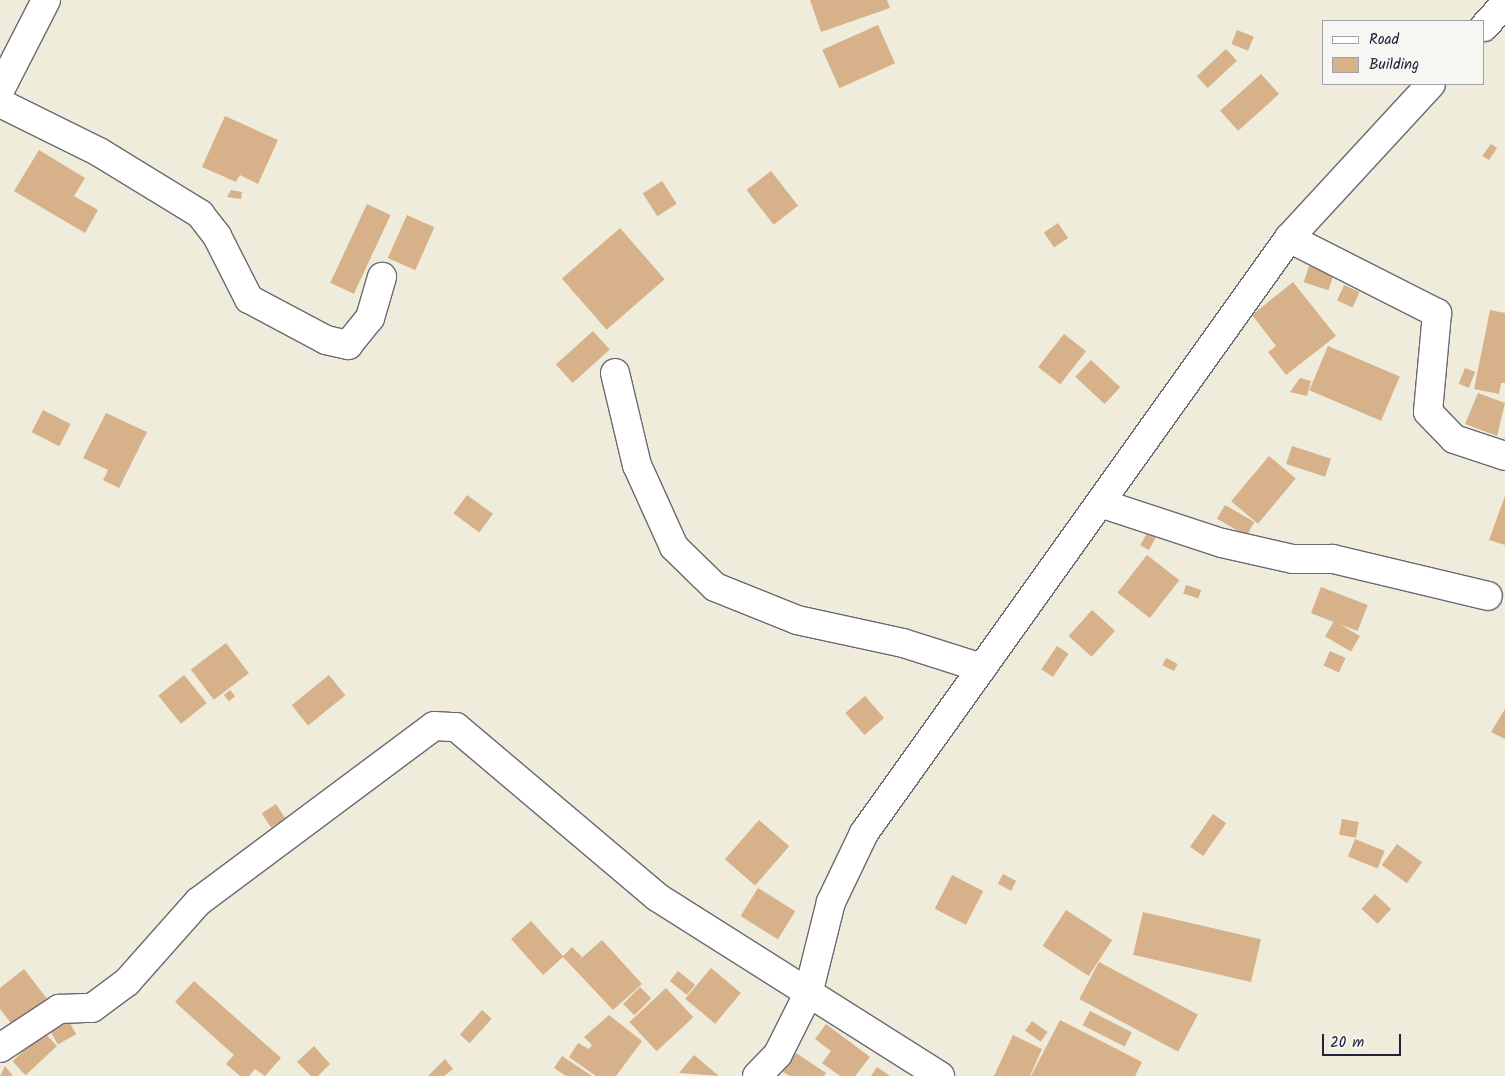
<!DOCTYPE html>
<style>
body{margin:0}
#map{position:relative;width:1505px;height:1076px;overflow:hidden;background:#f0ecdb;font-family:Kalam,sans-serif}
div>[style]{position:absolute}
.building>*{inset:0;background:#d6b189;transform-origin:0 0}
.roads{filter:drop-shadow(1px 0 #6a6973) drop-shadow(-1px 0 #6a6973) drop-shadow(0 1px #6a6973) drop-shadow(0 -1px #6a6973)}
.minor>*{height:28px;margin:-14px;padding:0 14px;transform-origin:14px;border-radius:14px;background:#fff}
span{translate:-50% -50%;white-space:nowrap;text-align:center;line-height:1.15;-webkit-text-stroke:4px #f6f6f2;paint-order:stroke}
.legend{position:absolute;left:1322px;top:20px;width:162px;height:65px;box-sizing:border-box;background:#f6f6f2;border:1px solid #a1a1a9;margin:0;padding:6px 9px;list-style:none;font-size:15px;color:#22223b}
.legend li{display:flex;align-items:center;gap:10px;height:25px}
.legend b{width:25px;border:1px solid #a1a1a9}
.scale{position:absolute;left:1322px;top:1034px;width:79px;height:22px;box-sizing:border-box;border:2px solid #22223b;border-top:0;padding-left:6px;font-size:15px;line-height:18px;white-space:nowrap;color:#22223b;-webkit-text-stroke:4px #f6f6f2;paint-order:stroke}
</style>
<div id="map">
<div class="building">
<i style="clip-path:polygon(810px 0,887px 0,890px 8px,821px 32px)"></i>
<i style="left:878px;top:25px;width:42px;height:61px;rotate:66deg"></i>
<i style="left:1237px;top:30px;width:18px;height:15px;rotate:22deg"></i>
<i style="left:1226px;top:49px;width:16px;height:40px;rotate:47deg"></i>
<i style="left:1261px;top:74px;width:27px;height:55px;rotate:48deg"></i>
<i style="clip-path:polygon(225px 116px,278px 140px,258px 184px,240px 175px,236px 182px,202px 167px)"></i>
<i style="clip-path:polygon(1491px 144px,1497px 148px,1489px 160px,1482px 156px)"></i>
<i style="clip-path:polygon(39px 150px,85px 178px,74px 196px,98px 210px,85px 233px,14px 191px)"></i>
<i style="left:771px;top:171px;width:44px;height:31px;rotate:52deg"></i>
<i style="left:662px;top:181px;width:27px;height:23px;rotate:57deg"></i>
<i style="clip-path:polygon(231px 190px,242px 192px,241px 199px,227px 197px)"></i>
<i style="left:367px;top:204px;width:26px;height:87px;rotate:25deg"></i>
<i style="left:407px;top:215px;width:30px;height:47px;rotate:24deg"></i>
<i style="left:1058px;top:223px;width:18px;height:17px;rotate:56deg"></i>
<i style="left:620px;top:228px;width:68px;height:77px;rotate:49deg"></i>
<i style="left:1309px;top:266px;width:26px;height:17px;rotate:18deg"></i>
<i style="clip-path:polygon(1293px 282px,1336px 336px,1286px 375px,1268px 352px,1276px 346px,1252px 315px)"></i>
<i style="left:1344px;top:285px;width:17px;height:17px;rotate:24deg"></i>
<i style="clip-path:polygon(1490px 310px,1505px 313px,1505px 383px,1501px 383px,1499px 394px,1474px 389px)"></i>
<i style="left:593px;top:331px;width:25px;height:50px;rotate:48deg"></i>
<i style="left:1064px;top:334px;width:28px;height:42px;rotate:38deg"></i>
<i style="left:1328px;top:346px;width:78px;height:48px;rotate:23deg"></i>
<i style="left:1091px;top:360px;width:40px;height:23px;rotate:43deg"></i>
<i style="left:1465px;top:368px;width:11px;height:17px;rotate:22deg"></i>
<i style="clip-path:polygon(1300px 378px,1311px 381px,1307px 396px,1290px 392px)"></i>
<i style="clip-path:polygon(1478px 393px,1505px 403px,1497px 436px,1465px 424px)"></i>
<i style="left:43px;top:410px;width:31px;height:25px;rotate:27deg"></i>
<i style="clip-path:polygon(106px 413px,147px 432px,119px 488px,103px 480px,108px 470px,83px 458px)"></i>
<i style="left:1292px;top:446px;width:41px;height:19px;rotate:18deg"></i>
<i style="left:1269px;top:456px;width:35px;height:59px;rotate:40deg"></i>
<i style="left:467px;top:495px;width:32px;height:23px;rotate:36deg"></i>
<i style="clip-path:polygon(1505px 496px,1505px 545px,1489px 540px)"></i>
<i style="left:1225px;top:505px;width:34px;height:16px;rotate:30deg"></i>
<i style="left:1147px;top:533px;width:10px;height:14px;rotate:29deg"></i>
<i style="left:1147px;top:555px;width:41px;height:48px;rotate:38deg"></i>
<i style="left:1186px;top:585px;width:16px;height:9px;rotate:18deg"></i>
<i style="left:1321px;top:587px;width:50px;height:28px;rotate:21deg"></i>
<i style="left:1092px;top:610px;width:31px;height:35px;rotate:42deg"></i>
<i style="left:1334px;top:621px;width:30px;height:18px;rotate:30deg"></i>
<i style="left:226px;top:643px;width:38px;height:44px;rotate:53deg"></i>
<i style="left:1057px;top:646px;width:14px;height:28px;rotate:34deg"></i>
<i style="left:1330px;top:651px;width:17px;height:16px;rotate:24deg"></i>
<i style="left:1166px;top:658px;width:13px;height:8px;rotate:27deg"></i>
<i style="left:184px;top:675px;width:36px;height:33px;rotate:51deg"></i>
<i style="left:329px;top:675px;width:26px;height:48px;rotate:51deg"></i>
<i style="left:230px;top:690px;width:8px;height:8px;rotate:50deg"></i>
<i style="left:865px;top:696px;width:29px;height:26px;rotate:49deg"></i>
<i style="clip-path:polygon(1505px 709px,1505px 739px,1491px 732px)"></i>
<i style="left:276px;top:804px;width:17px;height:17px;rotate:57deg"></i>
<i style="left:1213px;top:814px;width:16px;height:40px;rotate:35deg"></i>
<i style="left:1342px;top:819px;width:17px;height:16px;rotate:10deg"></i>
<i style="left:759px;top:820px;width:40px;height:52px;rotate:41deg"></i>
<i style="left:1355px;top:839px;width:32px;height:19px;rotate:22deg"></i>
<i style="left:1397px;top:844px;width:31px;height:26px;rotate:36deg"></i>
<i style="left:1003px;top:874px;width:15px;height:11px;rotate:28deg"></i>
<i style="left:952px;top:875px;width:35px;height:38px;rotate:27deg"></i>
<i style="left:758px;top:888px;width:44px;height:33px;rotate:32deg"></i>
<i style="left:1375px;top:894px;width:22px;height:20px;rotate:43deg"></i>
<i style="left:1066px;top:910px;width:55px;height:43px;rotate:33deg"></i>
<i style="left:1143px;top:912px;width:121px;height:44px;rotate:13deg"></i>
<i style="clip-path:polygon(531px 921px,563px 956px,572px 947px,582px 957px,577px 962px,602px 940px,642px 984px,613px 1010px,563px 957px,543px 975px,511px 939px)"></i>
<i style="left:1099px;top:962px;width:112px;height:42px;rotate:28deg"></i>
<i style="left:711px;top:968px;width:39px;height:40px;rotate:40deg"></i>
<i style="clip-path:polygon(24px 969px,48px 1000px,14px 1027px,0 1009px,0 988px)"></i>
<i style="left:678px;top:971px;width:22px;height:13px;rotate:39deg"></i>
<i style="clip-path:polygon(194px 981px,281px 1058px,265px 1076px,255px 1069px,249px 1076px,240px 1076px,226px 1064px,234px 1055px,175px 1002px)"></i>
<i style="left:640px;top:987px;width:16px;height:24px;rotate:45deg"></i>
<i style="left:666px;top:988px;width:40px;height:50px;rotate:47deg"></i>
<i style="left:482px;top:1010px;width:13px;height:33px;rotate:42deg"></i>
<i style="left:1090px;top:1011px;width:47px;height:16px;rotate:27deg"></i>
<i style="clip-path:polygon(609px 1015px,642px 1041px,616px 1076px,596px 1076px,569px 1057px,578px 1043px,589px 1049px,592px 1045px,584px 1037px)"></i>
<i style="left:66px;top:1016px;width:21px;height:21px;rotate:61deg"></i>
<i style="clip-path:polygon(1060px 1020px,1142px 1062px,1135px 1076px,1031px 1076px)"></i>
<i style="left:1032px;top:1021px;width:19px;height:12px;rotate:35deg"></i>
<i style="clip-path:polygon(826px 1024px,870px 1057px,855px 1076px,840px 1076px,822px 1063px,831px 1051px,815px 1039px)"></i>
<i style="left:44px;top:1032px;width:19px;height:43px;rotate:47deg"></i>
<i style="clip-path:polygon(1013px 1035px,1042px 1049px,1030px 1076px,994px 1076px)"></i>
<i style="clip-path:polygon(314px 1046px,330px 1064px,318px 1076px,311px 1076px,297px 1062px)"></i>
<i style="clip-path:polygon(796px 1053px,826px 1073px,824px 1076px,790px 1076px,783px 1072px)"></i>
<i style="clip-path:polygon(694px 1055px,719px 1076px,679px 1073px)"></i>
<i style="clip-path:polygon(562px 1056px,592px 1076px,566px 1076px,554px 1068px)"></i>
<i style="clip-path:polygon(445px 1059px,453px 1069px,444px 1076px,428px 1076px)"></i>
<i style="clip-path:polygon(5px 1066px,13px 1076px,0 1076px)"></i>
<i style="clip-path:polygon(877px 1067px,890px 1076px,871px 1076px)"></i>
</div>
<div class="roads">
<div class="minor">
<i style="left:1484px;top:27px;width:31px;rotate:-48deg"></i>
<i style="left:0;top:90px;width:101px;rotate:-62.9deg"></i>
<i style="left:0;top:103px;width:110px;rotate:26.3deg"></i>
<i style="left:99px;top:152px;width:119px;rotate:31.5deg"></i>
<i style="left:200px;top:214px;width:28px;rotate:52deg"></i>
<i style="left:217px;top:236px;width:71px;rotate:63.1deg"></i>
<i style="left:249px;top:299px;width:87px;rotate:28deg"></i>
<i style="left:326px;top:340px;width:23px;rotate:13deg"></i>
<i style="left:348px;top:345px;width:35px;rotate:-51deg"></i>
<i style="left:370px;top:318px;width:43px;rotate:-73.7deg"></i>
<i style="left:1289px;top:238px;width:166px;rotate:26.9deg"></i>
<i style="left:1437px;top:313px;width:99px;rotate:95.2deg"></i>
<i style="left:1428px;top:412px;width:37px;rotate:46deg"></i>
<i style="left:1454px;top:439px;width:54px;rotate:18.4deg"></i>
<i style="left:615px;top:373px;width:95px;rotate:76.6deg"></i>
<i style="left:637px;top:465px;width:90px;rotate:65.7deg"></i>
<i style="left:674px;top:547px;width:57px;rotate:44.3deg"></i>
<i style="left:715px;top:587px;width:88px;rotate:21.9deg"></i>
<i style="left:797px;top:620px;width:108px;rotate:12.2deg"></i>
<i style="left:903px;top:643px;width:83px;rotate:17.6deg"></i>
<i style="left:1100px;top:503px;width:128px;rotate:18.2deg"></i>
<i style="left:1222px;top:543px;width:73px;rotate:12.7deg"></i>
<i style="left:1293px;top:559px;width:40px"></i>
<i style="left:1333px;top:559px;width:159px;rotate:13.4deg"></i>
<i style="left:0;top:1048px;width:71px;rotate:-33.5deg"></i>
<i style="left:59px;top:1009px;width:33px;rotate:-2deg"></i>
<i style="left:92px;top:1008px;width:44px;rotate:-36.6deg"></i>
<i style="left:127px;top:982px;width:107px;rotate:-48.4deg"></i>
<i style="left:198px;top:902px;width:294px;rotate:-36.7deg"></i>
<i style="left:434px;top:726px;width:22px;rotate:3deg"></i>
<i style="left:456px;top:727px;width:263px;rotate:40.2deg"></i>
<i style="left:657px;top:897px;width:335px;rotate:32.3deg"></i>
<i style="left:757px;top:1076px;width:30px;rotate:-46deg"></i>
<i style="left:778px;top:1054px;width:67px;rotate:-63.4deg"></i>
<i style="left:808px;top:994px;width:95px;rotate:-76deg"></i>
<i style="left:831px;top:902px;width:76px;rotate:-64.4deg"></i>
<i style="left:864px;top:833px;width:731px;rotate:-54.46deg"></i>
<i style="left:1289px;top:238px;width:209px;rotate:-47.3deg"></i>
</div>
</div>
<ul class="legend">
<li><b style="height:6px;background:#fff"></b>Road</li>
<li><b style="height:14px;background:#d6b189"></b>Building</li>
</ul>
<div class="scale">20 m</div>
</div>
